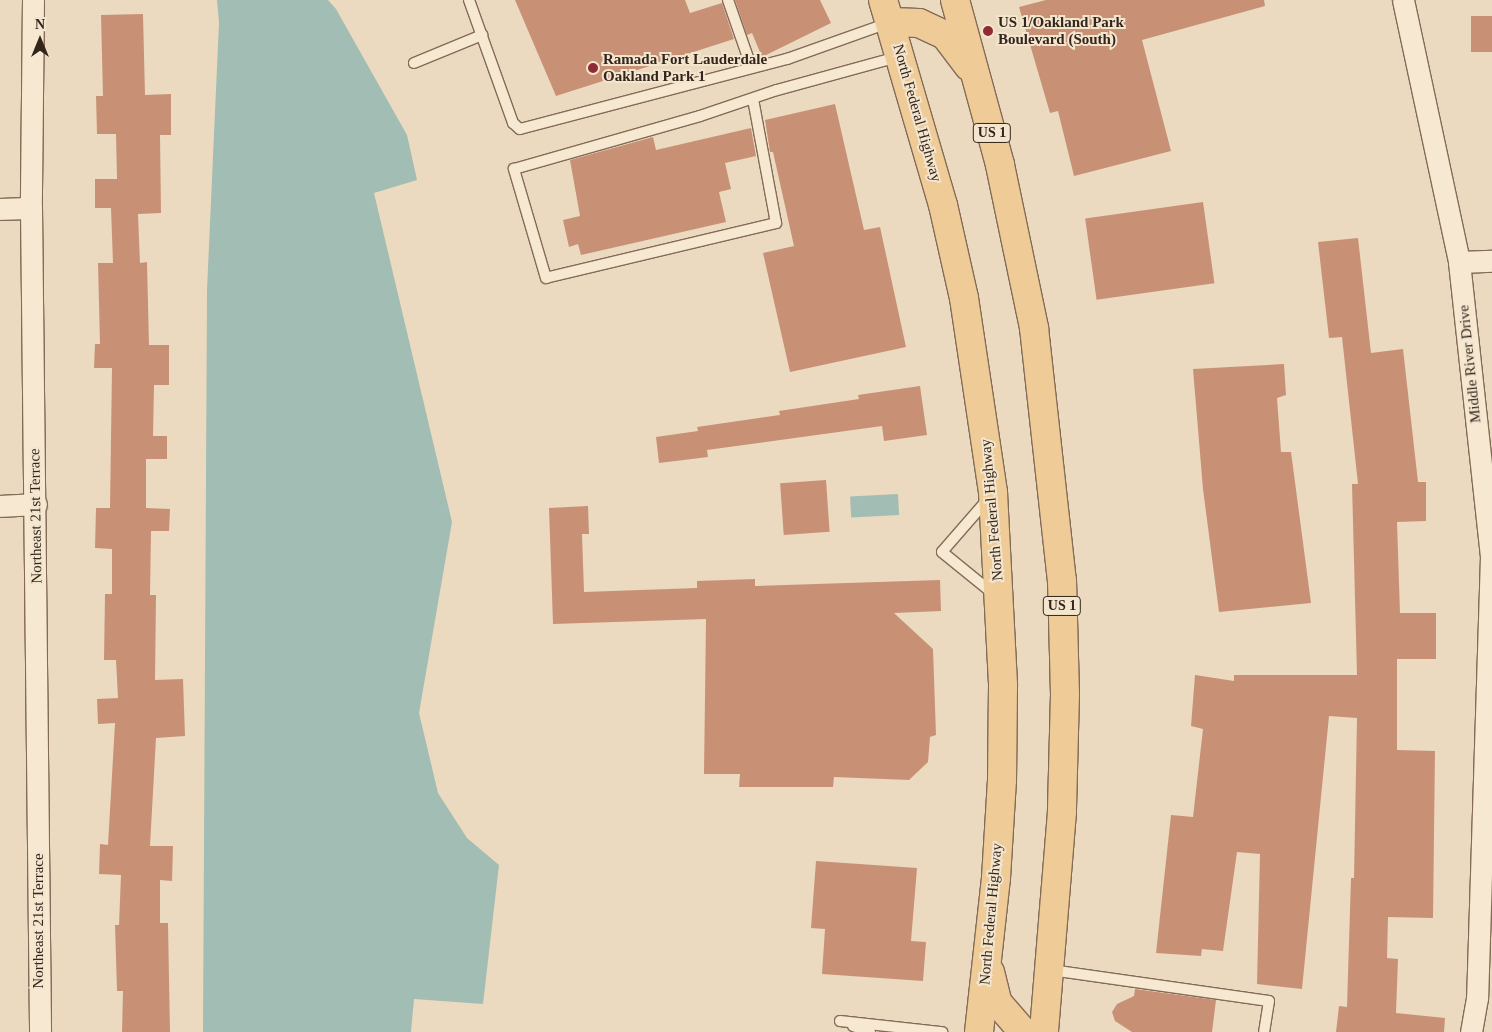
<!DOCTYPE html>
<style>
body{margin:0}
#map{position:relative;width:1492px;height:1032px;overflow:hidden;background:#ebdabf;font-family:Georgia,serif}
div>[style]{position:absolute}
.water>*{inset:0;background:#a2bdb3;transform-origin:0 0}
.building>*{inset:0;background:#c89176;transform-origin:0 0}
.roads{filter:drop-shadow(1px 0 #836b58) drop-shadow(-1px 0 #836b58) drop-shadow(0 1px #836b58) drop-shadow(0 -1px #836b58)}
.service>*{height:10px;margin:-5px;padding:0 5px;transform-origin:5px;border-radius:5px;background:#f7e8d1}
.minor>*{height:21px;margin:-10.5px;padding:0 10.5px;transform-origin:10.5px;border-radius:10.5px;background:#f7e8d1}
.primary>*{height:28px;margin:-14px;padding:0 14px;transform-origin:14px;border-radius:14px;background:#eecb97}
.dots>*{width:14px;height:14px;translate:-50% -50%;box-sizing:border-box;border:2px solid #f3e5ce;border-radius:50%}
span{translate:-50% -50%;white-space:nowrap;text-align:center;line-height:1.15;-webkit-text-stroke:4px #f3e5ce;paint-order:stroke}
.shield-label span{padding:1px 4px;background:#f3e5ce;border:1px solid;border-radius:4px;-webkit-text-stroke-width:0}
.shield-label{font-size:14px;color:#33251c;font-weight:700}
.poi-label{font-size:15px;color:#33251c;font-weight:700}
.left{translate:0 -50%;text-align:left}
.street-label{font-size:15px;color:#33251c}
.north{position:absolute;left:15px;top:15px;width:50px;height:50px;-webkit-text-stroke:4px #f3e5ce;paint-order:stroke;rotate:0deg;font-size:14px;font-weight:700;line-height:20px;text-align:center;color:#33251c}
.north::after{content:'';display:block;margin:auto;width:18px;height:22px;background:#33251c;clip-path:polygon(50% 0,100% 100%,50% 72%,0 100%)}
</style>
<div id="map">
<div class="water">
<i style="clip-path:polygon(217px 0,328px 0,336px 9px,407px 135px,417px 180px,374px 193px,452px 522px,419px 713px,438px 793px,467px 838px,499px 865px,483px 1004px,414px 999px,411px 1032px,203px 1032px,207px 290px,219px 23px)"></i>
<i style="left:898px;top:494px;width:21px;height:48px;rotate:87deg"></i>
</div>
<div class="building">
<i style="clip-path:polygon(515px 0,685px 0,690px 13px,722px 3px,734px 39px,556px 96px)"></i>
<i style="clip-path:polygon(735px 0,820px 0,831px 23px,762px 57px,752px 33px,747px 35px)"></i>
<i style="clip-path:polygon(1046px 0,1264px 0,1265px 6px,1142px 40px,1171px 151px,1074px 176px,1058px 111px,1050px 113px,1019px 7px)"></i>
<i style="clip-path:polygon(143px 14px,145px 95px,171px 94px,171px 135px,160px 135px,161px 213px,138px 214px,140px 263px,147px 262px,149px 345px,169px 345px,169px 385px,154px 385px,153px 436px,167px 436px,167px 459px,146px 459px,146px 508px,170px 509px,169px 531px,151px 531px,150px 595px,156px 595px,155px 680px,183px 679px,185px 736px,156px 738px,150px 846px,173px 846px,172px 881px,160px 880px,160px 923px,168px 923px,170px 1032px,122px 1032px,123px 991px,117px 991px,115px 925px,119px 925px,121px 875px,99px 874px,100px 844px,108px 845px,115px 723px,98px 724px,97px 699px,118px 698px,116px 660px,104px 660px,105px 594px,112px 594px,112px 549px,95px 548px,96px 508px,110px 508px,112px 368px,94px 368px,95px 344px,100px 344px,98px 263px,113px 263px,111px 208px,95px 208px,95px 179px,117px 179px,116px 134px,97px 134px,96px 96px,103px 96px,101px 15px)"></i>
<i style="left:1492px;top:16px;width:36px;height:21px;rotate:90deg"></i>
<i style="clip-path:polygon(835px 104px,864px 230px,880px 227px,906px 347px,790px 372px,763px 253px,794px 246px,773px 152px,770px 152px,765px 120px)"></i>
<i style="clip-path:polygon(751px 128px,756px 156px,725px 163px,731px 189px,719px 192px,726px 222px,581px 255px,578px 244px,569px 247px,563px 220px,580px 216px,570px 160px,653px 137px,656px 150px)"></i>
<i style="left:1203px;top:202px;width:82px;height:119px;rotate:82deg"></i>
<i style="clip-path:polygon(1358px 238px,1371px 353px,1403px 349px,1418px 482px,1426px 482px,1426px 521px,1397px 522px,1400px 613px,1436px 613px,1436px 659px,1397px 659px,1397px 750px,1435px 751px,1433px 918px,1388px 917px,1387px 958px,1398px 959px,1396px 1013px,1445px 1018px,1444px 1032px,1336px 1032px,1339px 1006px,1347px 1007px,1351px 878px,1354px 878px,1357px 718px,1329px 716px,1302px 989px,1257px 984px,1260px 854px,1237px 852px,1223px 951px,1202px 949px,1201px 956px,1156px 953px,1171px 815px,1193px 817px,1203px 729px,1191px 726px,1195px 675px,1234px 681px,1234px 675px,1357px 675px,1352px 484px,1358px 484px,1342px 337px,1329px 338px,1318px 242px)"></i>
<i style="clip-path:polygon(1284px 364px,1286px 395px,1277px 398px,1281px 452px,1291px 452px,1311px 603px,1219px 612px,1203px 489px,1193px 369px)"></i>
<i style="clip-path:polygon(920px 386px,927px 435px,884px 441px,882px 426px,707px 450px,708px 457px,659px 463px,656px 437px,698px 431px,697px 427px,780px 415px,779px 411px,859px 399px,858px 395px)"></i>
<i style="left:826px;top:480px;width:52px;height:46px;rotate:86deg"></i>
<i style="clip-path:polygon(588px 506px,589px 534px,582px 534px,584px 592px,697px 588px,697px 581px,755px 579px,755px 586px,940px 580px,941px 611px,894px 613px,933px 649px,936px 735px,930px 737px,928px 762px,909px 780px,834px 777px,833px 787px,739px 787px,740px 774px,704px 774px,706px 619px,553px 624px,549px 508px)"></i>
<i style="clip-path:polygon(816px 861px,917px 868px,911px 941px,926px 942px,923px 981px,822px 974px,825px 929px,811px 928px)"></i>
<i style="clip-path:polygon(1135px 989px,1216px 1000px,1212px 1032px,1132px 1032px,1115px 1021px,1112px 1012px,1117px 1004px,1134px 996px)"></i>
</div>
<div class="roads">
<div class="service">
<i style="left:469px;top:0;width:131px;rotate:70.3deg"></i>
<i style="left:513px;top:123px;width:9px;rotate:41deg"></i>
<i style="left:520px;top:129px;width:276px;rotate:-14.7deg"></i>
<i style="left:787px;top:59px;width:107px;rotate:-19.6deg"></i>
<i style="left:728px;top:0;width:70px;rotate:70.8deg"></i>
<i style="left:414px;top:63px;width:74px;rotate:-22.4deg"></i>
<i style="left:753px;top:99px;width:126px;rotate:79.5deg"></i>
<i style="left:776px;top:223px;width:236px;rotate:166.6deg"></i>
<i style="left:546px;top:278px;width:114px;rotate:-106.4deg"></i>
<i style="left:514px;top:169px;width:193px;rotate:-15.9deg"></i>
<i style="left:700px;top:116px;width:81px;rotate:-18.7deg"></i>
<i style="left:777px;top:90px;width:125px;rotate:-15.3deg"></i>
<i style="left:988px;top:499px;width:70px;rotate:131deg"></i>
<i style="left:942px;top:552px;width:68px;rotate:39.1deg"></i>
<i style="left:1051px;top:970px;width:220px;rotate:8.1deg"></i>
<i style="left:1269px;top:1001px;width:31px;rotate:99deg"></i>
<i style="left:840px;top:1021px;width:103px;rotate:6.2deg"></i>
<i style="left:853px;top:1026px;width:18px;rotate:19deg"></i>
</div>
<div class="minor">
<i style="left:33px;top:0;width:208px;rotate:90.6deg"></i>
<i style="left:31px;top:208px;width:824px;rotate:89.37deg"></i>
<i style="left:1403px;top:0;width:268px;rotate:77.9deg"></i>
<i style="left:1459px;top:262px;width:296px;rotate:83.8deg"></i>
<i style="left:1491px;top:556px;width:442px;rotate:91.8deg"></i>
<i style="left:1477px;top:998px;width:35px;rotate:100deg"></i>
<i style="left:0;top:209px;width:31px;rotate:-2deg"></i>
<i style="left:1459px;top:262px;width:33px;rotate:-2deg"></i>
<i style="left:0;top:506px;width:36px;rotate:-3deg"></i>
</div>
<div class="primary">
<i style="left:883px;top:0;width:214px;rotate:73.7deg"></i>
<i style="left:943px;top:205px;width:95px;rotate:77.3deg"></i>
<i style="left:964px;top:298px;width:197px;rotate:81.5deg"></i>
<i style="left:993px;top:493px;width:193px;rotate:87deg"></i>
<i style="left:1003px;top:686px;width:94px;rotate:90.6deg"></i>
<i style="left:1002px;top:780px;width:98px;rotate:93.5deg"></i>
<i style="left:996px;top:878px;width:155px;rotate:96.3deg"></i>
<i style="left:955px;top:0;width:171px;rotate:74.7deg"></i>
<i style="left:1000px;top:165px;width:167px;rotate:78.2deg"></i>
<i style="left:1034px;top:328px;width:254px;rotate:83.7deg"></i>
<i style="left:1062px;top:580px;width:114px;rotate:88.5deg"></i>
<i style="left:1065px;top:694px;width:118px;rotate:91.5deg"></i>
<i style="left:1062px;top:812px;width:221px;rotate:94.7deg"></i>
<i style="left:891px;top:22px;width:28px;rotate:2deg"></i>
<i style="left:919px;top:23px;width:29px;rotate:25deg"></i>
<i style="left:945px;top:35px;width:39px;rotate:53deg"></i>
<i style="left:990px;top:972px;width:32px;rotate:76deg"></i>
<i style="left:998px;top:1003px;width:38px;rotate:49deg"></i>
</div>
</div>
<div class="dots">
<i style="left:988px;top:31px;background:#8f2b35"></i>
<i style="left:593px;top:68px;background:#8f2b35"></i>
</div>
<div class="shield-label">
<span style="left:992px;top:133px">US 1</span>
<span style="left:1062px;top:606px">US 1</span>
</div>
<div class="poi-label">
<span class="left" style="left:998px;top:31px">US 1/Oakland Park<br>Boulevard (South)</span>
<span class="left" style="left:603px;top:68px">Ramada Fort Lauderdale<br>Oakland Park 1</span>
</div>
<div class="street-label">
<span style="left:917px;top:113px;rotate:74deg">North Federal Highway</span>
<span style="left:1470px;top:364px;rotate:-96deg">Middle River Drive</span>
<span style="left:992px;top:510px;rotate:-95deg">North Federal Highway</span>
<span style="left:36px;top:516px;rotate:-91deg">Northeast 21st Terrace</span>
<span style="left:991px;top:914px;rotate:-85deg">North Federal Highway</span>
<span style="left:39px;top:921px;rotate:-90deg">Northeast 21st Terrace</span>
</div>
<div class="north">N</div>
</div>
